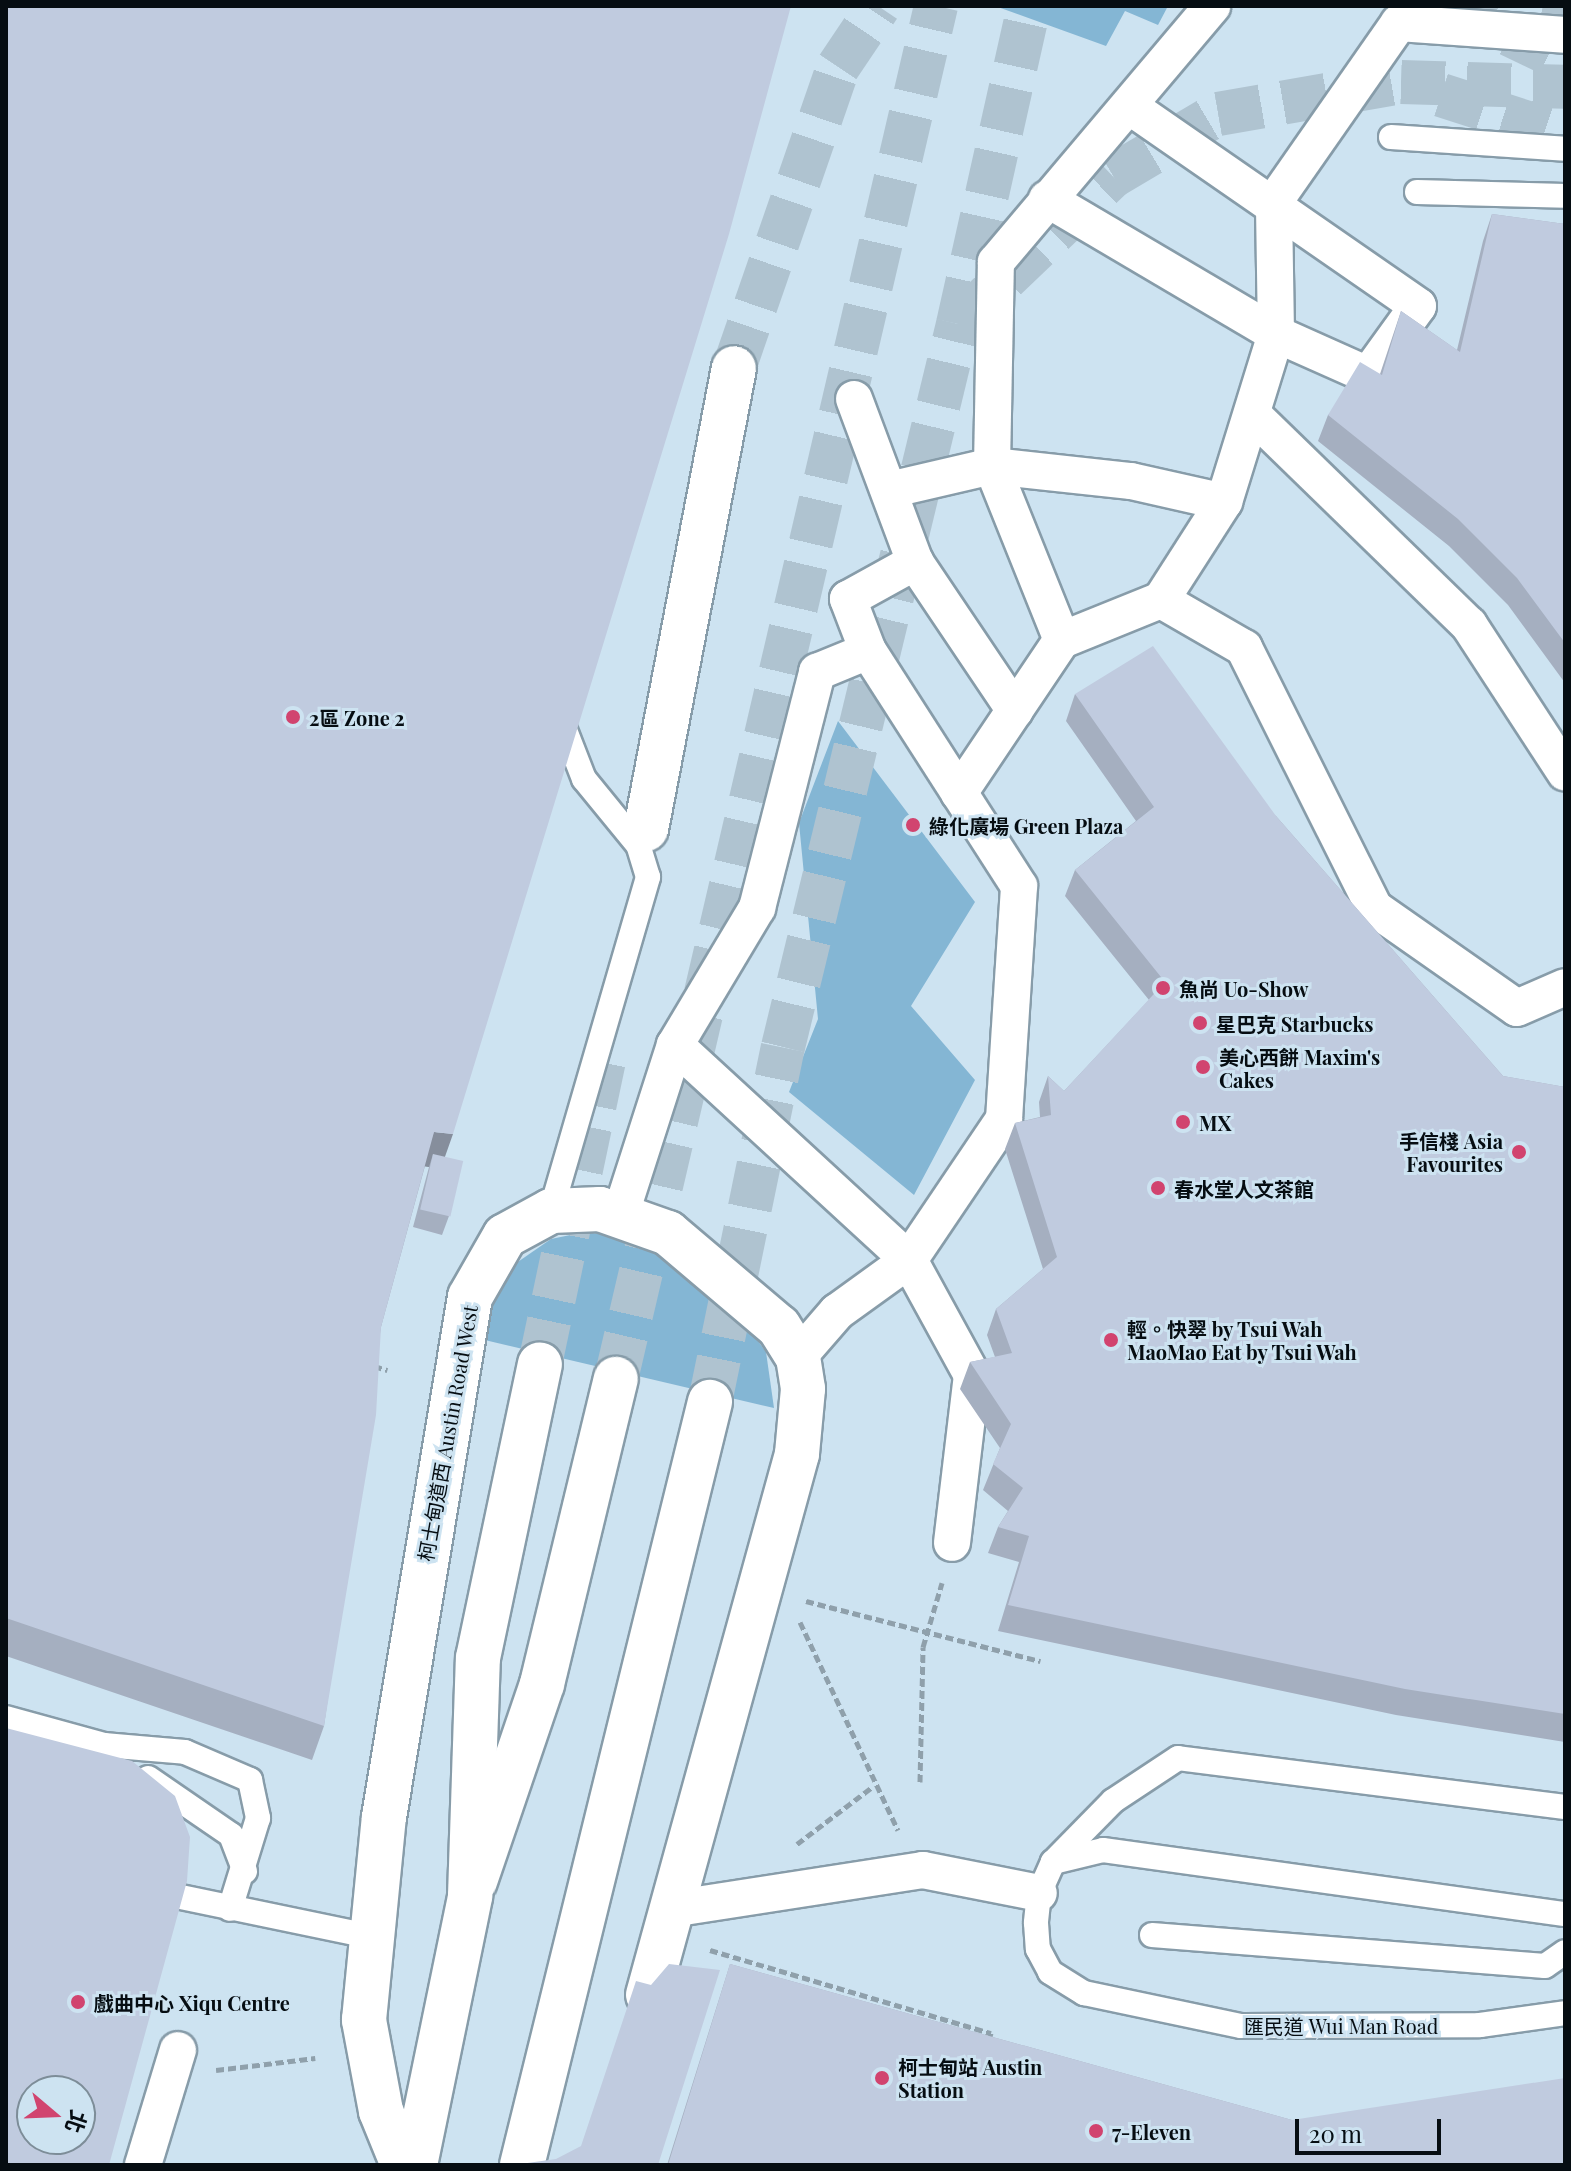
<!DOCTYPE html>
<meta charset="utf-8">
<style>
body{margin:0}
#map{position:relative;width:1571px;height:2171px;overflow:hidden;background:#cde3f1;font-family:"Playfair Display","Noto Sans TC",serif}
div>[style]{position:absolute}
.green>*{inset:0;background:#84b6d4}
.secondary-tunnel>*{height:44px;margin-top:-22px;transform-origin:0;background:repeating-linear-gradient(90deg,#afc3d0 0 44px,transparent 0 66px)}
.primary-tunnel>*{height:44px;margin-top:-22px;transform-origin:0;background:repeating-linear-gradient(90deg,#afc3d0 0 44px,transparent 0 66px)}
.path>*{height:5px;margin-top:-2.5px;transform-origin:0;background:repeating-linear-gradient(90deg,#8fa0ab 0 8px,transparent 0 12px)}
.roads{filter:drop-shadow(2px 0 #879ca9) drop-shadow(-2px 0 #879ca9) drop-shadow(0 2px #879ca9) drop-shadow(0 -2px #879ca9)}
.service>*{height:24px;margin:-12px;padding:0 12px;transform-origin:12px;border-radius:12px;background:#fff}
.pedestrian>*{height:36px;margin:-18px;padding:0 18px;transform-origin:18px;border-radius:18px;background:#fff}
.tertiary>*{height:44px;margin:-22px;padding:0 22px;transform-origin:22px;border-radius:22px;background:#fff}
.secondary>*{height:44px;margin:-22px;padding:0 22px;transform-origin:22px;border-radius:22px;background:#fff}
.primary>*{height:44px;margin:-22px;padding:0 22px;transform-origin:22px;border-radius:22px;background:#fff}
.wall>*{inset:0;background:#a5afc0}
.shaded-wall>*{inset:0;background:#868e9c}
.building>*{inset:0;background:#c0cbdf;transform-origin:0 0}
.dots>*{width:22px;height:22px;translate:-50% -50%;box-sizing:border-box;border:4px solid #cde3f1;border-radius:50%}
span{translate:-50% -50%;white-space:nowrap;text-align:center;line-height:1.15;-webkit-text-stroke:6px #cde3f1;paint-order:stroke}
.poi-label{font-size:20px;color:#060d12;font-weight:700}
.left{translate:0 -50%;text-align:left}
.right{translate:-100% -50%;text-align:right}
.street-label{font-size:20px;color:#060d12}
.frame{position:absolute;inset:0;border:8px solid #060d12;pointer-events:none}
.north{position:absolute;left:16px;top:2075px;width:80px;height:80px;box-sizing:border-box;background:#cde3f1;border:2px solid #7d8d98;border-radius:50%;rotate:109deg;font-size:22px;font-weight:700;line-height:32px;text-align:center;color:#060d12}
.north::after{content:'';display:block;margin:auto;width:28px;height:36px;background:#d1446f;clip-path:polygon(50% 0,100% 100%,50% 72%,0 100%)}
.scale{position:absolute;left:1295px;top:2119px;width:146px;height:36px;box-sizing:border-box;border:4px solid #060d12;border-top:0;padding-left:10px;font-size:24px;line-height:28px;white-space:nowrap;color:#060d12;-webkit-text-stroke:6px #cde3f1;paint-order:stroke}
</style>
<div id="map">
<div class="green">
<i style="clip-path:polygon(995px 6px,1168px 6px,1158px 25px,1125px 11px,1106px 46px)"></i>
<i style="clip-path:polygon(838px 721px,975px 902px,911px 1006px,975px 1080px,914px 1195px,789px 1092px,818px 1019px,799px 823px)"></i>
<i style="clip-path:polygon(585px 1232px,623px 1237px,659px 1256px,749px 1328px,766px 1352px,774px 1408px,472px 1337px,499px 1275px,551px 1239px)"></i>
</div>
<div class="secondary-tunnel">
<i style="left:1543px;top:6px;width:23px;rotate:15deg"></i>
<i style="left:958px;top:324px;width:326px;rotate:-77.4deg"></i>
<i style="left:616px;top:1379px;width:1410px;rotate:-76.88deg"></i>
</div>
<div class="primary-tunnel">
<i style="left:1450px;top:6px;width:127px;rotate:25.6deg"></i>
<i style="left:1441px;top:95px;width:130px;rotate:17.9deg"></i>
<i style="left:734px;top:368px;width:318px;rotate:-70.9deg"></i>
<i style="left:838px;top:67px;width:73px;rotate:-56.1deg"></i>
<i style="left:540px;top:1364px;width:326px;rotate:-78.1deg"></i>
<i style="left:710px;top:1402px;width:362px;rotate:-78.4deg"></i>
<i style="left:783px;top:1047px;width:744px;rotate:-76.39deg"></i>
<i style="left:958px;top:324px;width:214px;rotate:-43.7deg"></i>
<i style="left:1113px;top:176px;width:122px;rotate:-30.6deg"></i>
<i style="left:1218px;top:114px;width:186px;rotate:-9.9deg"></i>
<i style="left:1401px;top:82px;width:164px;rotate:1.7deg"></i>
</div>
<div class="path">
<i style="left:374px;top:1366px;width:14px;rotate:17deg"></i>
<i style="left:806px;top:1601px;width:242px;rotate:14.4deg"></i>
<i style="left:800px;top:1622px;width:230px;rotate:64.8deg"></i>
<i style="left:920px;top:1782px;width:135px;rotate:-88.7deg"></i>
<i style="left:923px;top:1647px;width:67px;rotate:-73.5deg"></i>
<i style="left:797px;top:1844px;width:94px;rotate:-37.2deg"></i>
<i style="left:710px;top:1950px;width:293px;rotate:16.5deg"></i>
<i style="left:991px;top:2033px;width:9px;rotate:108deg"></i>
<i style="left:216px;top:2070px;width:100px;rotate:-6.9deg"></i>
</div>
<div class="roads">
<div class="service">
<i style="left:1391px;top:137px;width:174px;rotate:3.9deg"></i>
<i style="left:1417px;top:192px;width:148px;rotate:1.5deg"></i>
<i style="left:551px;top:1211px;width:348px;rotate:-73.8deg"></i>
<i style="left:648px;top:877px;width:34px;rotate:-107deg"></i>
<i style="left:638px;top:845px;width:85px;rotate:-129.3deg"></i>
<i style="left:584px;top:779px;width:66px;rotate:-111.2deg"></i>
<i style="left:6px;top:1718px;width:102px;rotate:15.4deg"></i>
<i style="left:104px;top:1745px;width:81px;rotate:4.9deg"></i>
<i style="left:185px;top:1752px;width:71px;rotate:23.3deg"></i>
<i style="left:250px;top:1780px;width:39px;rotate:78deg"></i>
<i style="left:258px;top:1818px;width:95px;rotate:107.1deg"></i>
<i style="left:148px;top:1778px;width:101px;rotate:34.5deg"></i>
<i style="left:231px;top:1835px;width:39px;rotate:69deg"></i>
<i style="left:1565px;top:1807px;width:390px;rotate:-172.8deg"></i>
<i style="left:1178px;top:1758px;width:78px;rotate:146.5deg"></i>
<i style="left:1113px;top:1801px;width:86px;rotate:134.5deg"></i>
<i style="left:1053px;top:1862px;width:34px;rotate:114deg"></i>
<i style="left:1039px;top:1893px;width:30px;rotate:96deg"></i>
<i style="left:1036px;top:1923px;width:26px;rotate:86deg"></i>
<i style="left:1038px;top:1949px;width:26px;rotate:62deg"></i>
<i style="left:1050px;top:1972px;width:40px;rotate:32deg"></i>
<i style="left:1084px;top:1993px;width:160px;rotate:11.9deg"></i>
<i style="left:1241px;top:2026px;width:239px;rotate:-0.2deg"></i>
<i style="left:1480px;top:2025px;width:86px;rotate:-8deg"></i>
<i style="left:1053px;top:1862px;width:51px;rotate:-13.5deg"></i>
<i style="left:1103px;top:1850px;width:466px;rotate:7.9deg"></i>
<i style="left:176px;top:1896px;width:198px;rotate:11.7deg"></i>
<i style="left:1152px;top:1935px;width:394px;rotate:4.5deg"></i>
<i style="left:1545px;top:1966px;width:24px;rotate:-35deg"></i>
</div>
<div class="pedestrian">
<i style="left:1047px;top:199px;width:266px;rotate:30.5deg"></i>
<i style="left:1276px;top:334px;width:101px;rotate:24deg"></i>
<i style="left:1368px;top:375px;width:85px;rotate:-54.1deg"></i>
<i style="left:1418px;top:306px;width:351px;rotate:-145.3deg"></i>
<i style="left:1253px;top:415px;width:301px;rotate:44.2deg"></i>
<i style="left:1469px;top:625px;width:176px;rotate:56.9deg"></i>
<i style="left:889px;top:490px;width:106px;rotate:-13.1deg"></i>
<i style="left:992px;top:466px;width:140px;rotate:6.2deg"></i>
<i style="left:1131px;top:481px;width:95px;rotate:12.7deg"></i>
<i style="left:915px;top:562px;width:179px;rotate:56.1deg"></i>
<i style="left:1161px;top:600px;width:96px;rotate:30deg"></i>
<i style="left:1244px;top:648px;width:291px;rotate:63.4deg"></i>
<i style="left:1374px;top:908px;width:174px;rotate:35deg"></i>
<i style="left:1517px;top:1008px;width:52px;rotate:-23.6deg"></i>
<i style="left:1062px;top:640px;width:188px;rotate:-111.9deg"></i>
<i style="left:992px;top:466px;width:204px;rotate:-88.9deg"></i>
<i style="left:996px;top:262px;width:335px;rotate:-49.8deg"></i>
<i style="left:959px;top:793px;width:184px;rotate:-56.1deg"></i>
<i style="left:1062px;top:640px;width:107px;rotate:-22deg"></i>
<i style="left:1161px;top:600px;width:117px;rotate:-57.3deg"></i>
<i style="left:1224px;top:502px;width:176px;rotate:-72.8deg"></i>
<i style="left:1276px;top:334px;width:132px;rotate:-90.9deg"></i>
<i style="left:1274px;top:202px;width:218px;rotate:-55.1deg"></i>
<i style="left:1399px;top:23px;width:166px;rotate:4.1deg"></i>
<i style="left:675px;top:1045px;width:318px;rotate:42.6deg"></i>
<i style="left:909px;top:1260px;width:131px;rotate:61.3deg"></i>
<i style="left:972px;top:1375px;width:169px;rotate:96.8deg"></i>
<i style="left:621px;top:1213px;width:176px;rotate:-72.2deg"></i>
<i style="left:675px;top:1045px;width:160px;rotate:-59.1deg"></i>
<i style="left:757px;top:908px;width:244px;rotate:-75.7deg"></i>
<i style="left:817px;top:672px;width:55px;rotate:-22.4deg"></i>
<i style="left:868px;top:651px;width:56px;rotate:-111deg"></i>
<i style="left:848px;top:599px;width:77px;rotate:-28.9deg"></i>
<i style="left:915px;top:562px;width:174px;rotate:-110.5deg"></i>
<i style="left:798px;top:1357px;width:60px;rotate:-49.1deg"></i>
<i style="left:837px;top:1312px;width:89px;rotate:-35.8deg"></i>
<i style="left:909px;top:1260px;width:170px;rotate:-56deg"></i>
<i style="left:1004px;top:1119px;width:233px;rotate:-86.3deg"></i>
<i style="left:1019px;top:886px;width:279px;rotate:-122.7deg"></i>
<i style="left:671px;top:1909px;width:255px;rotate:-8.8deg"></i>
<i style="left:923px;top:1870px;width:118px;rotate:11.2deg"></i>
<i style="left:143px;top:2165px;width:120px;rotate:-73.1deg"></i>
</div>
<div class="tertiary">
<i style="left:403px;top:2165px;width:58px;rotate:-112.2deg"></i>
<i style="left:381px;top:2111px;width:93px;rotate:-100.6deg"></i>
<i style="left:364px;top:2020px;width:204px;rotate:-84.4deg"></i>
<i style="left:384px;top:1817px;width:527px;rotate:-80.61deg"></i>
<i style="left:470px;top:1297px;width:70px;rotate:-60.2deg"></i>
<i style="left:505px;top:1236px;width:52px;rotate:-28.5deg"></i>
<i style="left:551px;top:1211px;width:49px;rotate:-2.3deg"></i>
<i style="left:600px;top:1209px;width:72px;rotate:19.4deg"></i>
<i style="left:668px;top:1233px;width:145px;rotate:40.3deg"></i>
<i style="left:779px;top:1327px;width:36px;rotate:58deg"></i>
<i style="left:798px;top:1357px;width:32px;rotate:81deg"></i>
<i style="left:803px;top:1389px;width:65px;rotate:95.3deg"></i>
<i style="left:797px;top:1454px;width:561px;rotate:105.4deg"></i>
</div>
<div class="secondary">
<i style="left:475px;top:1881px;width:208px;rotate:-71.2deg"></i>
<i style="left:542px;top:1684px;width:314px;rotate:-76.4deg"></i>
</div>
<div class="primary">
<i style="left:646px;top:829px;width:469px;rotate:-79.2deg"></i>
<i style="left:415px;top:2165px;width:275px;rotate:-78.4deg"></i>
<i style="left:470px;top:1896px;width:238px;rotate:-88.1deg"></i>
<i style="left:478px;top:1658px;width:300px;rotate:-78.1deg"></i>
<i style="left:522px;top:2165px;width:786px;rotate:-76.16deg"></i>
</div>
</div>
<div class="wall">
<i style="clip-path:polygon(6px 6px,445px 1157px,449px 1216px,442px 1235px,413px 1227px,429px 1167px,425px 1166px,381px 1327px,324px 1726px,312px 1760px,6px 1656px)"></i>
<i style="clip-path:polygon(1492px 214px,1565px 224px,1565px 683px,1508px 605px,1449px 546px,1318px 441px,1328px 415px,1380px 374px,1401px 311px,1457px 350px,1483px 241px)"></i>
<i style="clip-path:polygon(1075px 694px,1276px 816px,1503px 1076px,1565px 1087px,1565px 1742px,1396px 1715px,998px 1631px,1019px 1562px,988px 1553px,998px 1527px,1008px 1511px,983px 1490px,1000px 1448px,960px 1389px,970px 1362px,995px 1357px,987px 1335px,996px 1309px,1043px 1269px,1005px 1149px,1015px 1123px,1040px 1117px,1039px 1102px,1048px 1076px,1064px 1091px,1149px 1000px,1065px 896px,1075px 870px,1136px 821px,1066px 721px)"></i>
<i style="clip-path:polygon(730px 1964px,1292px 2120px,1565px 2165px,667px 2165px)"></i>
</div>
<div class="shaded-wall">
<i style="clip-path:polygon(434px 1132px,453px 1134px,441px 1168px,433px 1154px,429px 1167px,422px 1166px)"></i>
</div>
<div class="building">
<i style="clip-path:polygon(6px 6px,791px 6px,729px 234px,453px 1134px,434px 1132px,381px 1327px,376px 1415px,324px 1726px,6px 1618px)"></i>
<i style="clip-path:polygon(1492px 214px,1565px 224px,1565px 643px,1517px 578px,1458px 519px,1328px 415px,1360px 362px,1382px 375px,1401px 311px,1460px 352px)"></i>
<i style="clip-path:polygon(1153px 646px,1276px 816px,1503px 1076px,1565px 1087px,1565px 1714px,1405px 1689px,1008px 1605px,1029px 1536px,998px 1527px,1023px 1488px,993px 1464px,1011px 1424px,970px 1362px,1012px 1353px,996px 1309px,1057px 1257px,1015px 1123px,1051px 1115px,1048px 1076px,1064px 1091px,1165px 982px,1075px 870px,1154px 807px,1075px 694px)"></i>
<i style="left:433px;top:1154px;width:31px;height:57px;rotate:13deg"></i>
<i style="clip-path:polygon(evenodd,6px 1728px,132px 1761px,175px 1796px,190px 1837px,187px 1881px,109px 2165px,6px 2165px,6px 1728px,32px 2091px,80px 2091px,80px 2139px,32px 2139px,32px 2091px)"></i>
<i style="clip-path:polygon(669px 1964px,720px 1970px,658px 2165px,513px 2165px,556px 2159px,581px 2146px,636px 1981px,651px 1985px)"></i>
<i style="clip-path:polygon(730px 1964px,1292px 2120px,1565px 2078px,1565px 2165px,668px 2165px)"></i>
</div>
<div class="dots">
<i style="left:293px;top:717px;background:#d1446f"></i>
<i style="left:913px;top:825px;background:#d1446f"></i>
<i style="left:1163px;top:988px;background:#d1446f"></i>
<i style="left:1200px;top:1023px;background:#d1446f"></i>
<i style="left:1203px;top:1067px;background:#d1446f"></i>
<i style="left:1183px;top:1122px;background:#d1446f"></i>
<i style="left:1519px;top:1152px;background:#d1446f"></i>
<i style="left:1158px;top:1188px;background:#d1446f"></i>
<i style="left:1111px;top:1340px;background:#d1446f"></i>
<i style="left:78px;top:2002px;background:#d1446f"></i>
<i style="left:882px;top:2078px;background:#d1446f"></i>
<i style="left:1096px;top:2131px;background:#d1446f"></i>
</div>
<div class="poi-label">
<span class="left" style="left:309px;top:717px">2區 Zone 2</span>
<span class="left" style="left:929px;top:825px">綠化廣場 Green Plaza</span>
<span class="left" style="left:1179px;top:988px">魚尚 Uo-Show</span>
<span class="left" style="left:1216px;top:1023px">星巴克 Starbucks</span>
<span class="left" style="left:1219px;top:1068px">美心西餅 Maxim's<br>Cakes</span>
<span class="left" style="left:1199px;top:1122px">MX</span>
<span class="right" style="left:1503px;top:1152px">手信棧 Asia<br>Favourites</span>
<span class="left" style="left:1174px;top:1188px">春水堂人文茶館</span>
<span class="left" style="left:1127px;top:1340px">輕。快翠 by Tsui Wah<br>MaoMao Eat by Tsui Wah</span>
<span class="left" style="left:94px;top:2002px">戲曲中心 Xiqu Centre</span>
<span class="left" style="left:898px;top:2078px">柯士甸站 Austin<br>Station</span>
<span class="left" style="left:1112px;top:2131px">7-Eleven</span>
</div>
<div class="street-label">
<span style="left:447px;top:1433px;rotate:-80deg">柯士甸道西 Austin Road West</span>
<span style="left:1341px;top:2025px">匯民道 Wui Man Road</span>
</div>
<div class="frame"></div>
<div class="north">北</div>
<div class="scale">20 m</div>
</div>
